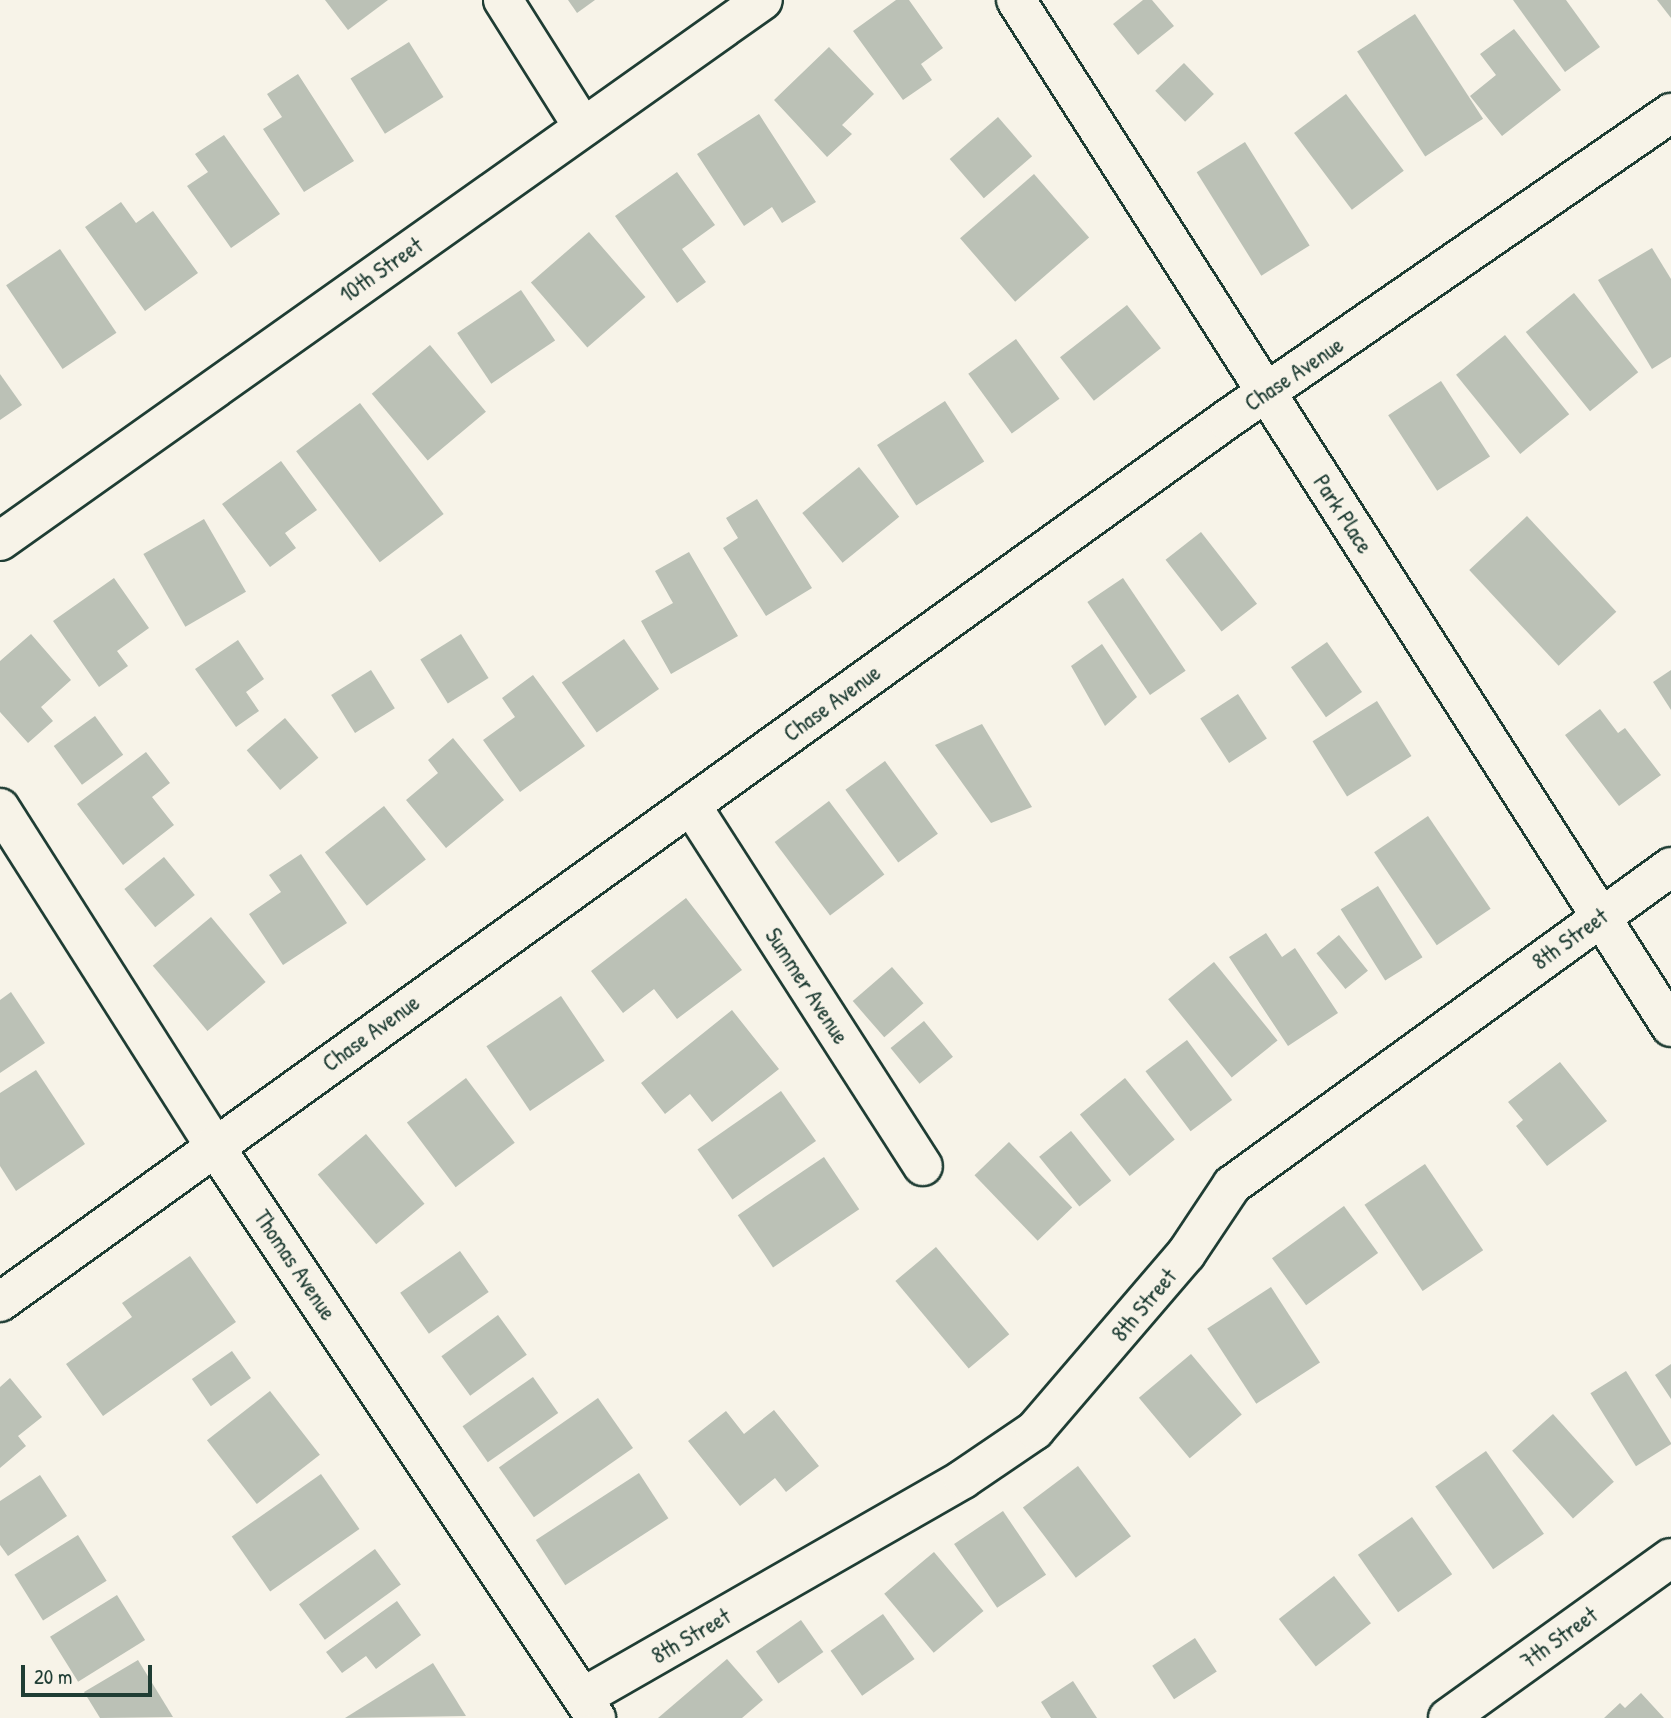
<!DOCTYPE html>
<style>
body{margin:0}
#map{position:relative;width:1671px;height:1718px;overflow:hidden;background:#f7f3e8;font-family:"Patrick Hand",sans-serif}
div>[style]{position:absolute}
.building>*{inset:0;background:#bbc1b6;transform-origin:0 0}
.roads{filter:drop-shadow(2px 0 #1f3d34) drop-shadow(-2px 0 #1f3d34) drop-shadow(0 2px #1f3d34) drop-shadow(0 -2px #1f3d34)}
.minor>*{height:38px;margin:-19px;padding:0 19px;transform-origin:19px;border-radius:19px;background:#f7f3e8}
span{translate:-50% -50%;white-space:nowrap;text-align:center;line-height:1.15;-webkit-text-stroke:6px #f7f3e8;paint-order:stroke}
.street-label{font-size:23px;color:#1f3d34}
.scale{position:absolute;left:21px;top:1665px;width:131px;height:32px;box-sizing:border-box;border:4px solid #1f3d34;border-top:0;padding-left:9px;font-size:21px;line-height:24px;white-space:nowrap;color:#1f3d34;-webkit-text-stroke:5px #f7f3e8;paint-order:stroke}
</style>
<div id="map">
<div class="building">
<i style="clip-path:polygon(325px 0,388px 0,348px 30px)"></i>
<i style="clip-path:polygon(568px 0,595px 0,577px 13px)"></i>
<i style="clip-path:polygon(896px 0,909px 0,943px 48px,921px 64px,932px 80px,903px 100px,853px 31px)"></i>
<i style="clip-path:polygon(1143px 0,1152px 0,1174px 26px,1138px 55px,1113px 24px)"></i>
<i style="clip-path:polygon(1513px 0,1566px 0,1600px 47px,1565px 72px)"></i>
<i style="clip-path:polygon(1657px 0,1671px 0,1671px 18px)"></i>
<i style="left:1415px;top:14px;width:125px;height:69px;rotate:57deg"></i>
<i style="clip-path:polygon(1514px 29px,1561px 90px,1502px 136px,1470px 96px,1496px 75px,1480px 54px)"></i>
<i style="left:409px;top:42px;width:65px;height:69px;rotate:58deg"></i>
<i style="clip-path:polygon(829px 47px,874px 94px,842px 125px,852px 134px,827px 157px,774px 100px)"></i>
<i style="left:1184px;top:63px;width:43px;height:40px;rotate:46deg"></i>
<i style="clip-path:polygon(298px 74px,354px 161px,304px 192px,263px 129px,282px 117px,267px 94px)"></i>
<i style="left:1346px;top:94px;width:96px;height:65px;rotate:53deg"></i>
<i style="clip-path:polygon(759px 114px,816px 202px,782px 223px,772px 207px,744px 226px,697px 154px)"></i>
<i style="left:998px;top:117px;width:52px;height:64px;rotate:49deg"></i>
<i style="clip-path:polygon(224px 135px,280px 214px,231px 248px,187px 186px,208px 172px,195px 154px)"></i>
<i style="left:1245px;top:142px;width:122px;height:57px;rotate:58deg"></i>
<i style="clip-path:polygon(677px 172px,715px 225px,682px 249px,706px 282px,677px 303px,615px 216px)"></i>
<i style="left:1034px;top:174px;width:84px;height:98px;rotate:49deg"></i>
<i style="clip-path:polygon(121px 202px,136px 223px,153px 211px,198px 273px,145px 311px,85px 227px)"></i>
<i style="left:589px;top:232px;width:86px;height:77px;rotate:49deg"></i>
<i style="clip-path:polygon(1652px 248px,1671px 279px,1671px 357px,1652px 369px,1598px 280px)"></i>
<i style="left:60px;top:249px;width:101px;height:65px;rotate:56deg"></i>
<i style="left:521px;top:290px;width:61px;height:77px;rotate:56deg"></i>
<i style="left:1574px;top:293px;width:102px;height:62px;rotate:51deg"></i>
<i style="left:1127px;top:305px;width:55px;height:85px;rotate:52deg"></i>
<i style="left:1505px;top:335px;width:102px;height:63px;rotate:51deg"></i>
<i style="left:1016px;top:339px;width:74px;height:59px;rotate:54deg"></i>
<i style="left:430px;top:345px;width:87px;height:76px;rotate:50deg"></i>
<i style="clip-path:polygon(0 374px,22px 405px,0 420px)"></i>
<i style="left:1441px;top:381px;width:90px;height:63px;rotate:57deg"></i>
<i style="left:945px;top:401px;width:72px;height:81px;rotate:57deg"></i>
<i style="left:360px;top:403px;width:139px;height:80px;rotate:53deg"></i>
<i style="clip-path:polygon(281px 461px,317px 510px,285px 533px,296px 548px,270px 567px,222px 504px)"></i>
<i style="left:859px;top:467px;width:64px;height:73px;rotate:51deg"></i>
<i style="clip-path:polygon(757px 499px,812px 588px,766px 616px,723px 548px,738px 538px,726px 518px)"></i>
<i style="left:1527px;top:516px;width:131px;height:79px;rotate:47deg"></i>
<i style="left:204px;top:519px;width:84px;height:70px;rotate:60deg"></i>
<i style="left:1201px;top:532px;width:91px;height:45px;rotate:52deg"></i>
<i style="clip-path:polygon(689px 552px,738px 636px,671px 674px,641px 621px,673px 603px,655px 571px)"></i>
<i style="clip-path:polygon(114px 578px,149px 628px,117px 651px,128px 666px,99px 687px,53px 621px)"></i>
<i style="left:1123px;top:578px;width:112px;height:43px;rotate:56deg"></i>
<i style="clip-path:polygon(31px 634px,71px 680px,41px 707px,53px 721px,28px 743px,0 712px,0 661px)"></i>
<i style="left:461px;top:634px;width:52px;height:48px;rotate:58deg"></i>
<i style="left:624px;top:639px;width:61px;height:76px;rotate:55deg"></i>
<i style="clip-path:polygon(238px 640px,264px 679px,246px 692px,259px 711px,236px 727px,195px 669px)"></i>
<i style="left:1327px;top:642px;width:61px;height:44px;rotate:55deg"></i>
<i style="clip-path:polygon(1102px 644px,1137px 697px,1105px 726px,1071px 666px)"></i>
<i style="left:371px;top:670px;width:45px;height:47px;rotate:58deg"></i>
<i style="clip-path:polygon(1671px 670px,1671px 710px,1653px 682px)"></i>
<i style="clip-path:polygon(533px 675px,585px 746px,520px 792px,483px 740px,515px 717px,502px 698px)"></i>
<i style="left:1238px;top:694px;width:53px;height:45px;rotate:57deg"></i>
<i style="left:1377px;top:701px;width:65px;height:76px;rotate:58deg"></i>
<i style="clip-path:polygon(1600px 709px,1618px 733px,1625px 728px,1661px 775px,1619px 806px,1565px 735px)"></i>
<i style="left:95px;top:716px;width:48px;height:51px;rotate:54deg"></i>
<i style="left:285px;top:718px;width:52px;height:50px;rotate:50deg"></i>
<i style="clip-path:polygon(982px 724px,1032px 807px,991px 823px,935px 745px)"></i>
<i style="clip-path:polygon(453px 738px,504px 800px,446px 848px,406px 800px,438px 773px,428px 760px)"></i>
<i style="clip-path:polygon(146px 752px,170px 783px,152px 797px,174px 825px,123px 865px,77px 804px)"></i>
<i style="left:885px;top:761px;width:90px;height:49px;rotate:54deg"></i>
<i style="left:829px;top:801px;width:92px;height:68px;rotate:53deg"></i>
<i style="left:384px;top:806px;width:68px;height:75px;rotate:52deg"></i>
<i style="left:1428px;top:816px;width:112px;height:65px;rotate:56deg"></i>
<i style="clip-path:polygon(301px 854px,347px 923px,283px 965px,249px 914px,281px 892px,269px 875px)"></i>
<i style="left:164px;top:857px;width:49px;height:51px;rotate:51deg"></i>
<i style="left:1378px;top:886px;width:84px;height:44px;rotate:58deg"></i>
<i style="clip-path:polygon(686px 898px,742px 970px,677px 1019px,654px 989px,623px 1013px,591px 971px)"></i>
<i style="left:211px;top:917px;width:85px;height:76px;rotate:50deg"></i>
<i style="clip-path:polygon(1266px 933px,1282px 957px,1295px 948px,1338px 1013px,1288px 1046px,1229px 957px)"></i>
<i style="left:1339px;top:935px;width:46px;height:29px;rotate:51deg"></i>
<i style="left:1214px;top:962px;width:101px;height:59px;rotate:51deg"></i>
<i style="left:892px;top:967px;width:48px;height:52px;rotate:49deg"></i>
<i style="clip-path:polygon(11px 992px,45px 1043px,0 1073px,0 1000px)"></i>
<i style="left:561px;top:996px;width:78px;height:90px;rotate:56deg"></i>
<i style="clip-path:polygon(732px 1010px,779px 1069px,712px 1122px,690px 1094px,665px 1114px,641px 1083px)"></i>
<i style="left:924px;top:1021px;width:46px;height:43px;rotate:51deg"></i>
<i style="left:1187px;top:1040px;width:75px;height:52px;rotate:53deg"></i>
<i style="clip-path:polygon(1560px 1062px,1607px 1121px,1547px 1166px,1516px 1126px,1523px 1120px,1508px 1102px)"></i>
<i style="clip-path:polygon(36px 1070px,85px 1144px,16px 1191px,0 1166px,0 1093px)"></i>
<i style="left:466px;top:1078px;width:81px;height:74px;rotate:53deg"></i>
<i style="left:1125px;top:1078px;width:79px;height:58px;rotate:51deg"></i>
<i style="left:781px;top:1091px;width:61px;height:102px;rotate:55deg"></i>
<i style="left:1071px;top:1131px;width:64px;height:41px;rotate:51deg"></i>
<i style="left:366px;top:1134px;width:91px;height:63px;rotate:50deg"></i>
<i style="left:1009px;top:1142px;width:91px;height:48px;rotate:46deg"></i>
<i style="left:824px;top:1157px;width:63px;height:104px;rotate:56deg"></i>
<i style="left:1425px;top:1164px;width:104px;height:73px;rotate:56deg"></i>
<i style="left:1344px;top:1206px;width:58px;height:89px;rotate:54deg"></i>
<i style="left:936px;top:1247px;width:114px;height:53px;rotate:50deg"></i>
<i style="left:460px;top:1251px;width:50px;height:73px;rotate:55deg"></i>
<i style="clip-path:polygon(190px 1256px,236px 1322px,103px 1416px,66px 1364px,132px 1317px,122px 1303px)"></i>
<i style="left:1271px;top:1287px;width:90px;height:76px;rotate:57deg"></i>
<i style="left:498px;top:1315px;width:49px;height:70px;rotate:54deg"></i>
<i style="left:232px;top:1351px;width:33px;height:49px;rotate:55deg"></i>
<i style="left:1191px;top:1354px;width:79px;height:68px;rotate:50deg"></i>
<i style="clip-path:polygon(1671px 1364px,1671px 1399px,1655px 1375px)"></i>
<i style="left:1626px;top:1371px;width:86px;height:42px;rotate:58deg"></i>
<i style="left:533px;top:1377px;width:44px;height:86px;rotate:55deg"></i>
<i style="clip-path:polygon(10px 1378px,42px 1417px,18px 1436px,26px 1446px,0 1468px,0 1387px)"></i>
<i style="left:270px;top:1391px;width:81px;height:80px;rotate:52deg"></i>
<i style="left:598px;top:1398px;width:61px;height:121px;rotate:55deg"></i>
<i style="clip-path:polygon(774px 1410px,819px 1466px,786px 1492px,775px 1478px,740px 1506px,688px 1441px,726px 1411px,744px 1434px)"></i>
<i style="left:1553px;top:1414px;width:91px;height:55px;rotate:48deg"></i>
<i style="left:1486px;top:1451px;width:101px;height:62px;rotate:55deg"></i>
<i style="left:1078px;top:1466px;width:88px;height:69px;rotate:53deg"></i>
<i style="left:639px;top:1473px;width:54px;height:123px;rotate:57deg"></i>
<i style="left:321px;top:1474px;width:67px;height:109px;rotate:55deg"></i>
<i style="clip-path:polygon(40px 1475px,67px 1516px,8px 1556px,0 1545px,0 1501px)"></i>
<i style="left:1003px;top:1511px;width:77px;height:59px;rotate:56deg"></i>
<i style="left:1412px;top:1517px;width:70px;height:66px;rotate:55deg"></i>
<i style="left:78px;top:1535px;width:54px;height:75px;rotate:58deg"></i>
<i style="left:375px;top:1549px;width:44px;height:94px;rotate:54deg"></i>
<i style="left:934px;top:1552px;width:77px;height:65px;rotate:50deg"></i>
<i style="left:1334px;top:1576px;width:60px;height:70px;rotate:52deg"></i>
<i style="left:117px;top:1595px;width:53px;height:79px;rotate:58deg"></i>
<i style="clip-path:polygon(397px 1601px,421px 1635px,376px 1669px,366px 1656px,342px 1673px,326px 1652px)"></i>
<i style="left:883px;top:1614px;width:55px;height:64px;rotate:55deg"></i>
<i style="left:801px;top:1620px;width:39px;height:55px;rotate:55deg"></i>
<i style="left:1195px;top:1638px;width:40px;height:51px;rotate:57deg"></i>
<i style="clip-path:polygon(727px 1659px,763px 1700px,742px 1718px,658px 1718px)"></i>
<i style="clip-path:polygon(138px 1660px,173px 1717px,100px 1718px,84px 1692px)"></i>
<i style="clip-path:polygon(433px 1663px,466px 1716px,345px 1718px)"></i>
<i style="clip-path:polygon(1073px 1681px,1097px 1718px,1051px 1718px,1041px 1702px)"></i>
<i style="clip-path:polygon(1641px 1693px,1664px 1718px,1604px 1718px,1620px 1703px,1625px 1708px)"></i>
</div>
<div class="roads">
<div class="minor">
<i style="left:503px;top:0;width:150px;rotate:57.8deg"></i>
<i style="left:1016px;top:0;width:1218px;rotate:57.47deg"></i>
<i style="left:0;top:541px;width:935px;rotate:-35.34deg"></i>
<i style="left:691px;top:805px;width:429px;rotate:57.3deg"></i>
<i style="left:0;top:808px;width:399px;rotate:57.6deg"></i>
<i style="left:214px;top:1145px;width:689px;rotate:56.31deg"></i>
<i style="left:0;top:1302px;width:1510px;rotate:-35.73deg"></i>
<i style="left:1226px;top:420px;width:541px;rotate:-34.6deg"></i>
<i style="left:583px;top:1697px;width:438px;rotate:-29.8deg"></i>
<i style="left:963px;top:1479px;width:87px;rotate:-34.2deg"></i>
<i style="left:1035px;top:1430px;width:232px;rotate:-49.4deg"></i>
<i style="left:1186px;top:1254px;width:83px;rotate:-56.3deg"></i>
<i style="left:1232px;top:1185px;width:542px;rotate:-35.92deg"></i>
<i style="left:1448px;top:1718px;width:274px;rotate:-35.7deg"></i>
</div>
</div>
<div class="street-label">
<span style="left:381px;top:270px;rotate:-35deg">10th Street</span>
<span style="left:1294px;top:374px;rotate:-34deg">Chase Avenue</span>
<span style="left:1343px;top:514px;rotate:57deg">Park Place</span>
<span style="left:832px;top:703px;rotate:-36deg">Chase Avenue</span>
<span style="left:1570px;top:939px;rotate:-36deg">8th Street</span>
<span style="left:807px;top:986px;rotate:57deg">Summer Avenue</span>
<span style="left:371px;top:1033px;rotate:-36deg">Chase Avenue</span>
<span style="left:295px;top:1265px;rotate:56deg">Thomas Avenue</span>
<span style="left:1144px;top:1305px;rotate:-50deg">8th Street</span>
<span style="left:691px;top:1636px;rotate:-30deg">8th Street</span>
<span style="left:1559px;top:1638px;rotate:-36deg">7th Street</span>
</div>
<div class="scale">20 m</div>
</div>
